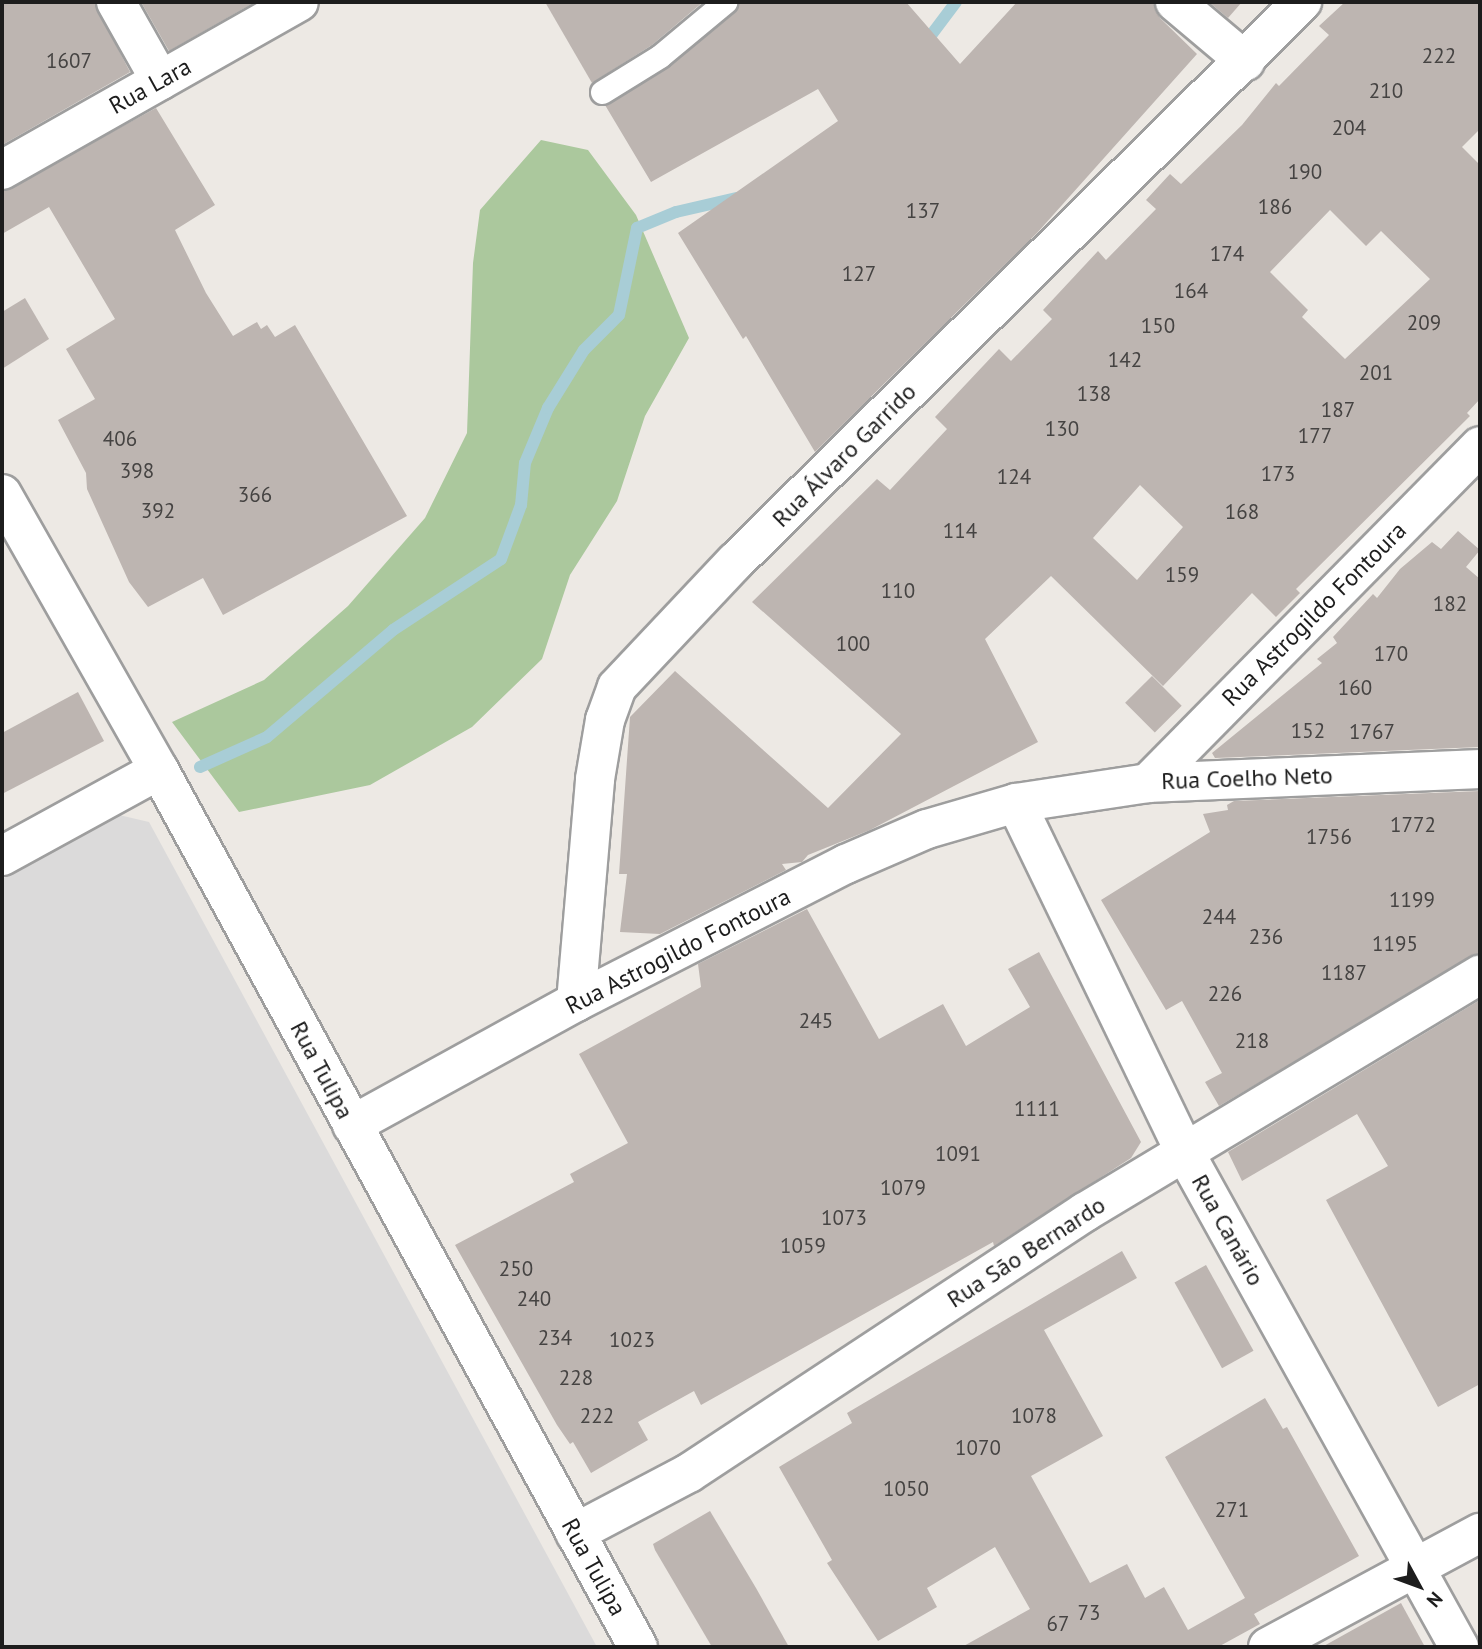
<!DOCTYPE html>
<meta charset="utf-8">
<style>
body{margin:0}
#map{position:relative;width:1482px;height:1649px;overflow:hidden;background:#ede9e4;font-family:"PT Sans",sans-serif}
div>[style]{position:absolute}
.residential>*{inset:0;background:#dbdada}
.forest>*{inset:0;background:#abc89d}
.stream>*{height:12px;margin:-6px;padding:0 6px;transform-origin:6px;border-radius:6px;background:#a8cdd6}
.building>*{inset:0;background:#bdb5b1;transform-origin:0 0}
.roads{filter:drop-shadow(2px 0 #9e9e9e) drop-shadow(-2px 0 #9e9e9e) drop-shadow(0 2px #9e9e9e) drop-shadow(0 -2px #9e9e9e)}
.service>*{height:23px;margin:-11.5px;padding:0 11.5px;transform-origin:11.5px;border-radius:11.5px;background:#fff}
.minor>*{height:38px;margin:-19px;padding:0 19px;transform-origin:19px;border-radius:19px;background:#fff}
.tertiary>*{height:38px;margin:-19px;padding:0 19px;transform-origin:19px;border-radius:19px;background:#fff}
span{translate:-50% -50%;white-space:nowrap;text-align:center;line-height:1.15;-webkit-text-stroke:5px #fff;paint-order:stroke}
.number-label{font-size:21px;color:#454342}
.number-label span{-webkit-text-stroke-width:0}
.street-label{font-size:24px;color:#1d1d1d}
.frame{position:absolute;inset:0;border:4px solid #1d1d1d;pointer-events:none}
.north{position:absolute;left:1384px;top:1551px;width:70px;height:70px;-webkit-text-stroke:5px #fff;paint-order:stroke;rotate:131deg;font-size:19px;font-weight:700;line-height:28px;text-align:center;color:#1d1d1d}
.north::after{content:'';display:block;margin:auto;width:24px;height:32px;background:#1d1d1d;clip-path:polygon(50% 0,100% 100%,50% 72%,0 100%)}
</style>
<div id="map">
<div class="residential">
<i style="clip-path:polygon(119px 815px,149px 822px,597px 1647px,2px 1647px,2px 879px)"></i>
</div>
<div class="forest">
<i style="clip-path:polygon(541px 140px,588px 150px,636px 215px,689px 338px,645px 416px,617px 501px,570px 575px,542px 659px,472px 727px,370px 785px,239px 812px,172px 722px,264px 680px,348px 606px,425px 518px,467px 433px,473px 263px,480px 210px)"></i>
</div>
<div class="stream">
<i style="left:923px;top:46px;width:55px;rotate:-53.1deg"></i>
<i style="left:200px;top:767px;width:73px;rotate:-24.1deg"></i>
<i style="left:267px;top:737px;width:165px;rotate:-40.3deg"></i>
<i style="left:393px;top:630px;width:129px;rotate:-33.3deg"></i>
<i style="left:501px;top:559px;width:58px;rotate:-69.7deg"></i>
<i style="left:521px;top:505px;width:42px;rotate:-84.6deg"></i>
<i style="left:525px;top:463px;width:60px;rotate:-67.3deg"></i>
<i style="left:548px;top:408px;width:68px;rotate:-58.2deg"></i>
<i style="left:584px;top:350px;width:49px;rotate:-45deg"></i>
<i style="left:619px;top:315px;width:89px;rotate:-78.3deg"></i>
<i style="left:637px;top:228px;width:42px;rotate:-22.3deg"></i>
<i style="left:676px;top:212px;width:63px;rotate:-12.9deg"></i>
</div>
<div class="building">
<i style="clip-path:polygon(2px 2px,94px 2px,130px 72px,2px 145px)"></i>
<i style="clip-path:polygon(141px 2px,255px 2px,169px 51px)"></i>
<i style="clip-path:polygon(545px 2px,703px 2px,652px 45px,592px 83px)"></i>
<i style="clip-path:polygon(739px 2px,906px 2px,960px 64px,1017px 2px,1154px 2px,1160px 18px,1197px 54px,1037px 233px,815px 452px,746px 336px,743px 339px,678px 233px,838px 121px,818px 89px,651px 182px,605px 105px,669px 67px,734px 13px)"></i>
<i style="clip-path:polygon(1209px 2px,1242px 2px,1228px 18px)"></i>
<i style="clip-path:polygon(evenodd,1345px 2px,1480px 2px,1480px 129px,1462px 147px,1480px 165px,1480px 399px,1467px 413px,1470px 416px,1296px 589px,1300px 593px,1276px 617px,1252px 593px,1163px 686px,1051px 576px,985px 639px,1038px 742px,870px 830px,808px 855px,802px 862px,782px 864px,786px 870px,660px 934px,620px 932px,627px 874px,619px 874px,630px 717px,675px 671px,828px 808px,901px 734px,752px 602px,877px 479px,890px 490px,947px 429px,935px 417px,999px 349px,1011px 361px,1052px 319px,1043px 310px,1098px 251px,1106px 260px,1156px 209px,1146px 200px,1170px 174px,1181px 184px,1242px 125px,1276px 83px,1279px 86px,1329px 35px,1319px 26px,1345px 2px,1330px 210px,1366px 246px,1381px 231px,1430px 279px,1345px 359px,1302px 317px,1308px 310px,1270px 272px,1330px 210px,1345px 2px,1140px 485px,1183px 527px,1137px 580px,1093px 538px,1140px 485px)"></i>
<i style="clip-path:polygon(156px 108px,215px 205px,175px 230px,206px 293px,233px 336px,257px 322px,261px 329px,267px 325px,275px 337px,295px 325px,407px 516px,223px 615px,203px 578px,148px 607px,129px 582px,87px 489px,86px 473px,58px 420px,95px 399px,66px 349px,115px 319px,49px 207px,2px 234px,2px 192px)"></i>
<i style="clip-path:polygon(25px 298px,49px 339px,2px 369px,2px 312px)"></i>
<i style="clip-path:polygon(1458px 531px,1480px 550px,1466px 567px,1480px 579px,1480px 747px,1215px 758px,1212px 753px,1322px 663px,1317px 659px,1337px 643px,1333px 637px,1373px 594px,1377px 598px,1400px 569px,1432px 542px,1441px 549px)"></i>
<i style="left:1152px;top:676px;width:42px;height:38px;rotate:45deg"></i>
<i style="clip-path:polygon(78px 692px,104px 741px,2px 794px,2px 733px)"></i>
<i style="clip-path:polygon(1480px 791px,1480px 953px,1219px 1106px,1205px 1082px,1222px 1073px,1182px 1001px,1166px 1010px,1101px 900px,1210px 832px,1203px 814px,1228px 810px,1227px 805px,1234px 801px)"></i>
<i style="clip-path:polygon(807px 909px,879px 1039px,943px 1004px,966px 1046px,1030px 1007px,1008px 969px,1039px 952px,1141px 1142px,1131px 1158px,994px 1246px,993px 1242px,701px 1405px,694px 1391px,638px 1422px,648px 1440px,591px 1473px,573px 1442px,570px 1444px,557px 1425px,455px 1245px,574px 1182px,570px 1174px,628px 1143px,579px 1054px,701px 987px,698px 964px)"></i>
<i style="clip-path:polygon(1480px 1000px,1480px 1384px,1438px 1407px,1326px 1200px,1388px 1166px,1357px 1114px,1242px 1181px,1228px 1152px)"></i>
<i style="clip-path:polygon(1122px 1251px,1137px 1278px,1044px 1330px,1103px 1436px,1031px 1476px,1090px 1583px,1127px 1564px,1145px 1598px,1164px 1587px,1188px 1630px,1245px 1598px,1165px 1457px,1265px 1398px,1283px 1429px,1287px 1427px,1359px 1556px,1254px 1614px,1260px 1624px,1218px 1647px,962px 1647px,1030px 1609px,995px 1547px,927px 1588px,937px 1607px,878px 1641px,827px 1563px,832px 1560px,779px 1467px,852px 1423px,847px 1413px)"></i>
<i style="left:1206px;top:1265px;width:98px;height:36px;rotate:61deg"></i>
<i style="clip-path:polygon(710px 1511px,756px 1588px,789px 1647px,712px 1647px,655px 1550px,653px 1544px)"></i>
<i style="clip-path:polygon(1401px 1603px,1425px 1647px,1322px 1647px)"></i>
</div>
<div class="roads">
<div class="service">
<i style="left:602px;top:92px;width:68px;rotate:-31.8deg"></i>
<i style="left:660px;top:56px;width:85px;rotate:-39.7deg"></i>
</div>
<div class="minor">
<i style="left:116px;top:2px;width:90px;rotate:60.6deg"></i>
<i style="left:1175px;top:2px;width:92px;rotate:40.1deg"></i>
<i style="left:2px;top:170px;width:341px;rotate:-29.5deg"></i>
<i style="left:1148px;top:783px;width:473px;rotate:-45.4deg"></i>
<i style="left:1016px;top:803px;width:389px;rotate:64.2deg"></i>
<i style="left:1185px;top:1153px;width:565px;rotate:60.98deg"></i>
<i style="left:2px;top:856px;width:179px;rotate:-28.7deg"></i>
<i style="left:576px;top:1002px;width:224px;rotate:-85.1deg"></i>
<i style="left:595px;top:779px;width:60px;rotate:-80.4deg"></i>
<i style="left:605px;top:720px;width:35px;rotate:-70deg"></i>
<i style="left:617px;top:687px;width:172px;rotate:-46.7deg"></i>
<i style="left:735px;top:562px;width:797px;rotate:-44.64deg"></i>
<i style="left:352px;top:1125px;width:256px;rotate:-28.8deg"></i>
<i style="left:576px;top:1002px;width:303px;rotate:-27.1deg"></i>
<i style="left:846px;top:864px;width:88px;rotate:-23.4deg"></i>
<i style="left:927px;top:829px;width:93px;rotate:-16.3deg"></i>
<i style="left:1016px;top:803px;width:134px;rotate:-8.6deg"></i>
<i style="left:1148px;top:783px;width:332px;rotate:-2.4deg"></i>
<i style="left:575px;top:1533px;width:129px;rotate:-27.8deg"></i>
<i style="left:689px;top:1473px;width:474px;rotate:-33.4deg"></i>
<i style="left:1085px;top:1212px;width:461px;rotate:-31deg"></i>
<i style="left:1268px;top:1647px;width:241px;rotate:-28.3deg"></i>
</div>
<div class="tertiary">
<i style="left:2px;top:494px;width:318px;rotate:60.4deg"></i>
<i style="left:159px;top:770px;width:999px;rotate:61.36deg"></i>
</div>
</div>
<div class="number-label">
<span style="left:1439px;top:56px">222</span>
<span style="left:69px;top:61px">1607</span>
<span style="left:1386px;top:91px">210</span>
<span style="left:1349px;top:128px">204</span>
<span style="left:1305px;top:172px">190</span>
<span style="left:1275px;top:207px">186</span>
<span style="left:923px;top:211px">137</span>
<span style="left:1227px;top:254px">174</span>
<span style="left:859px;top:274px">127</span>
<span style="left:1191px;top:291px">164</span>
<span style="left:1424px;top:323px">209</span>
<span style="left:1158px;top:326px">150</span>
<span style="left:1125px;top:360px">142</span>
<span style="left:1376px;top:373px">201</span>
<span style="left:1094px;top:394px">138</span>
<span style="left:1338px;top:410px">187</span>
<span style="left:1062px;top:429px">130</span>
<span style="left:1315px;top:436px">177</span>
<span style="left:120px;top:439px">406</span>
<span style="left:137px;top:471px">398</span>
<span style="left:1278px;top:474px">173</span>
<span style="left:1014px;top:477px">124</span>
<span style="left:255px;top:495px">366</span>
<span style="left:158px;top:511px">392</span>
<span style="left:1242px;top:512px">168</span>
<span style="left:960px;top:531px">114</span>
<span style="left:1182px;top:575px">159</span>
<span style="left:898px;top:591px">110</span>
<span style="left:1450px;top:604px">182</span>
<span style="left:853px;top:644px">100</span>
<span style="left:1391px;top:654px">170</span>
<span style="left:1355px;top:688px">160</span>
<span style="left:1308px;top:731px">152</span>
<span style="left:1372px;top:732px">1767</span>
<span style="left:1413px;top:825px">1772</span>
<span style="left:1329px;top:837px">1756</span>
<span style="left:1412px;top:900px">1199</span>
<span style="left:1219px;top:917px">244</span>
<span style="left:1266px;top:937px">236</span>
<span style="left:1395px;top:944px">1195</span>
<span style="left:1344px;top:973px">1187</span>
<span style="left:1225px;top:994px">226</span>
<span style="left:816px;top:1021px">245</span>
<span style="left:1252px;top:1041px">218</span>
<span style="left:1037px;top:1109px">1111</span>
<span style="left:958px;top:1154px">1091</span>
<span style="left:903px;top:1188px">1079</span>
<span style="left:844px;top:1218px">1073</span>
<span style="left:803px;top:1246px">1059</span>
<span style="left:516px;top:1269px">250</span>
<span style="left:534px;top:1299px">240</span>
<span style="left:555px;top:1338px">234</span>
<span style="left:632px;top:1340px">1023</span>
<span style="left:576px;top:1378px">228</span>
<span style="left:597px;top:1416px">222</span>
<span style="left:1034px;top:1416px">1078</span>
<span style="left:978px;top:1448px">1070</span>
<span style="left:906px;top:1489px">1050</span>
<span style="left:1232px;top:1510px">271</span>
<span style="left:1089px;top:1613px">73</span>
<span style="left:1058px;top:1624px">67</span>
</div>
<div class="street-label">
<span style="left:150px;top:86px;rotate:-29deg">Rua Lara</span>
<span style="left:844px;top:455px;rotate:-45deg">Rua Álvaro Garrido</span>
<span style="left:1314px;top:614px;rotate:-45deg">Rua Astrogildo Fontoura</span>
<span style="left:1247px;top:778px;rotate:-2deg">Rua Coelho Neto</span>
<span style="left:678px;top:951px;rotate:-27deg">Rua Astrogildo Fontoura</span>
<span style="left:322px;top:1070px;rotate:62deg">Rua Tulipa</span>
<span style="left:1228px;top:1230px;rotate:61deg">Rua Canário</span>
<span style="left:1026px;top:1252px;rotate:-33deg">Rua São Bernardo</span>
<span style="left:594px;top:1567px;rotate:61deg">Rua Tulipa</span>
</div>
<div class="frame"></div>
<div class="north">N</div>
</div>
